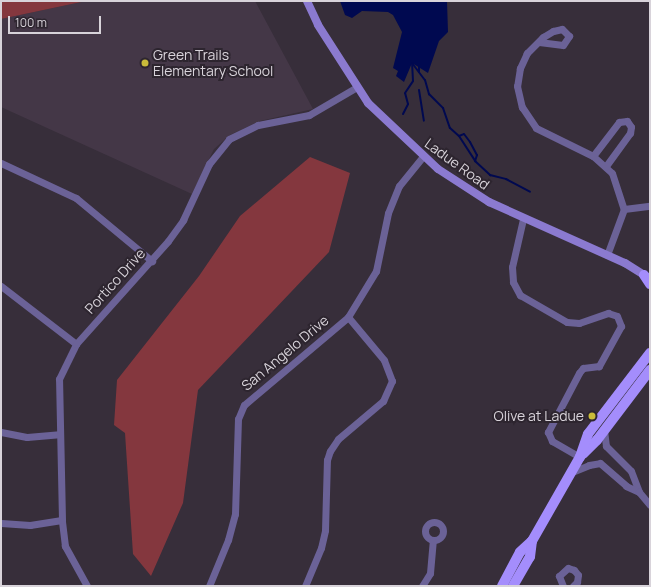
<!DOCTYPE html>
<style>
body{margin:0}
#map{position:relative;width:651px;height:587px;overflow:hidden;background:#372e3a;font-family:Manrope,sans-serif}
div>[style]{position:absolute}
.built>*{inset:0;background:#443747}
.green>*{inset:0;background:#84373e}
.water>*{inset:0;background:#000950}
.stream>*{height:2px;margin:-1px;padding:0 1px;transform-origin:1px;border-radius:1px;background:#000950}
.minor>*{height:7px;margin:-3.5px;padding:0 3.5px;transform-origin:3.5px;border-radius:3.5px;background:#6b6297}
.minor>.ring{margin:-3.5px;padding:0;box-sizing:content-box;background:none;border:7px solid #6b6297;border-radius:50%}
.secondary>*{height:8px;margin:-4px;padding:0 4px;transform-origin:4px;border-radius:4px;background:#8b7ad0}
.primary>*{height:10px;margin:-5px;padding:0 5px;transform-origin:5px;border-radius:5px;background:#a48dfc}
.dots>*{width:11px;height:11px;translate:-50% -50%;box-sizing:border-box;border:2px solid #2d252f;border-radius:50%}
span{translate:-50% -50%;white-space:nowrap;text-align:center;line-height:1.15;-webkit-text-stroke:4px #2d252f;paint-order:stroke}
.poi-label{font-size:14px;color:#d8d3da}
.left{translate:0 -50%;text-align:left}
.right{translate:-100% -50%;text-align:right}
.street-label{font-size:14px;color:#d8d3da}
.frame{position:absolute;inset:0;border:2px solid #d8d3da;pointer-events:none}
.scale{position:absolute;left:8px;top:16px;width:93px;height:18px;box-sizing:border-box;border:2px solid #d8d3da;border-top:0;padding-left:5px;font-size:12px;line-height:14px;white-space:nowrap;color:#d8d3da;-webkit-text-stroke:3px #2d252f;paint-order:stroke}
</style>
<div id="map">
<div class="built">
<i style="clip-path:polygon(86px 1px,255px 1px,313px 109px,260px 121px,230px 135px,214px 149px,192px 194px,1px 107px,1px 19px)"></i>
</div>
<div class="green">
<i style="clip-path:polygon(1px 1px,86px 1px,1px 19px)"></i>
<i style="clip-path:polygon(310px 157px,350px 173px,329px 252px,198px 390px,183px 503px,151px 576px,133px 554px,125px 433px,114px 425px,117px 380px,199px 276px,240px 216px)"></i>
</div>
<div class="water">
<i style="clip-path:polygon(340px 1px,447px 1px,448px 32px,439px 41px,428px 73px,412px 63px,404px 82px,396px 76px,398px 71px,393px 68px,402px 32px,393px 15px,388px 12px,362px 11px,352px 18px,345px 15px)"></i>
</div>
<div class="stream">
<i style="left:412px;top:63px;width:21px;rotate:53deg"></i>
<i style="left:425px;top:80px;width:15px;rotate:74deg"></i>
<i style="left:429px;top:94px;width:20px;rotate:45deg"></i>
<i style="left:443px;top:108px;width:21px;rotate:71deg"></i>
<i style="left:450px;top:128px;width:12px;rotate:42deg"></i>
<i style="left:459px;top:136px;width:5px;rotate:-22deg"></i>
<i style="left:464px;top:134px;width:10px;rotate:53deg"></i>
<i style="left:470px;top:142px;width:15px;rotate:62deg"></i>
<i style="left:477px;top:155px;width:6px;rotate:108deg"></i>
<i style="left:475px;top:161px;width:21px;rotate:43deg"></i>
<i style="left:490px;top:175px;width:16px;rotate:14deg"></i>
<i style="left:506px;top:179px;width:27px;rotate:28deg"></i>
<i style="left:419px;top:67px;width:5px;rotate:90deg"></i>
<i style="left:419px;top:90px;width:31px;rotate:81deg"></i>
<i style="left:403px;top:114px;width:11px;rotate:-63deg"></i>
<i style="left:408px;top:104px;width:11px;rotate:-105deg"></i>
<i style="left:405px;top:93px;width:14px;rotate:-56deg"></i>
<i style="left:413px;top:81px;width:17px;rotate:-93deg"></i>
<i style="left:459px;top:136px;width:30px;rotate:57deg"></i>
</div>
<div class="minor">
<i style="left:539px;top:42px;width:24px;rotate:7deg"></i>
<i style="left:563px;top:45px;width:11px;rotate:-56deg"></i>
<i style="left:569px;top:36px;width:10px;rotate:-135deg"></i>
<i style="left:562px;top:29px;width:9px;rotate:167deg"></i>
<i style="left:553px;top:31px;width:12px;rotate:149deg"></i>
<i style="left:543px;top:37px;width:23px;rotate:135deg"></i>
<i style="left:527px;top:53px;width:17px;rotate:115deg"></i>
<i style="left:520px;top:68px;width:18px;rotate:99deg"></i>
<i style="left:517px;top:86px;width:22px;rotate:77deg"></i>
<i style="left:522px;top:107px;width:25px;rotate:56deg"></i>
<i style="left:536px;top:128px;width:64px;rotate:26.2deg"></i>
<i style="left:593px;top:156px;width:25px;rotate:42deg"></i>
<i style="left:612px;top:173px;width:38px;rotate:72deg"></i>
<i style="left:624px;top:209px;width:49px;rotate:110.3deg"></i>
<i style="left:593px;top:156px;width:43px;rotate:-52.6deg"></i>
<i style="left:619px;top:122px;width:8px;rotate:-7deg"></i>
<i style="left:627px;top:121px;width:7px;rotate:56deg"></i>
<i style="left:631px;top:127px;width:6px;rotate:99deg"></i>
<i style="left:630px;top:133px;width:41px;rotate:126deg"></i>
<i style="left:1px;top:163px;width:83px;rotate:25deg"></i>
<i style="left:76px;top:198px;width:99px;rotate:39.7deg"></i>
<i style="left:624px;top:209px;width:26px;rotate:-7deg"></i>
<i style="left:523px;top:219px;width:49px;rotate:102.9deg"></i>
<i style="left:512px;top:267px;width:15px;rotate:86deg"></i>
<i style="left:513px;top:282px;width:15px;rotate:62deg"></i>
<i style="left:520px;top:295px;width:54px;rotate:29.9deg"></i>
<i style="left:567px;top:322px;width:12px;rotate:5deg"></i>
<i style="left:579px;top:323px;width:31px;rotate:-19deg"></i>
<i style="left:608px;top:313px;width:9px;rotate:18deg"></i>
<i style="left:617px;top:316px;width:11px;rotate:68deg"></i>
<i style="left:621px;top:326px;width:46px;rotate:118.8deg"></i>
<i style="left:599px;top:366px;width:16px;rotate:173deg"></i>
<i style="left:583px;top:368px;width:6px;rotate:129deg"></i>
<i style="left:579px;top:373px;width:67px;rotate:117.7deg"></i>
<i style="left:548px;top:432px;width:10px;rotate:66deg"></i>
<i style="left:552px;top:441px;width:32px;rotate:30deg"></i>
<i style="left:1px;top:286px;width:95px;rotate:37.7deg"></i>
<i style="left:604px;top:430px;width:16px;rotate:83deg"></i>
<i style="left:606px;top:446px;width:35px;rotate:45deg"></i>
<i style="left:631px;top:471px;width:22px;rotate:69deg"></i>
<i style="left:1px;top:432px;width:26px;rotate:11deg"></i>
<i style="left:27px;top:437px;width:32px;rotate:-5deg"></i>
<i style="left:572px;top:472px;width:18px;rotate:-22deg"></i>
<i style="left:589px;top:465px;width:11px;rotate:-10deg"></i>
<i style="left:600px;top:463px;width:35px;rotate:41deg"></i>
<i style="left:626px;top:486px;width:14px;rotate:25deg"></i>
<i style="left:639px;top:492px;width:17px;rotate:50deg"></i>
<i class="ring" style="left:425px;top:522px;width:11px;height:11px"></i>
<i style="left:1px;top:523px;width:29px;rotate:4deg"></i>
<i style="left:30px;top:525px;width:32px;rotate:-9deg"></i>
<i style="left:87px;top:586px;width:46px;rotate:-118.8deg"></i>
<i style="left:65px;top:546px;width:26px;rotate:-97deg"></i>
<i style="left:62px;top:520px;width:141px;rotate:-91.2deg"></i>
<i style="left:59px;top:379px;width:39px;rotate:-64deg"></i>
<i style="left:76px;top:344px;width:138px;rotate:-48.2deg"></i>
<i style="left:168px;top:241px;width:26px;rotate:-54deg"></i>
<i style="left:183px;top:220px;width:62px;rotate:-65.1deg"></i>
<i style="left:209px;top:164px;width:32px;rotate:-51deg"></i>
<i style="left:229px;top:139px;width:32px;rotate:-26deg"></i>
<i style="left:258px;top:125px;width:52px;rotate:-11.1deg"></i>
<i style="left:309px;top:115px;width:56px;rotate:-30.3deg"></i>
<i style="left:209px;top:586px;width:50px;rotate:-67.6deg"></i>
<i style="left:228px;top:540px;width:27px;rotate:-75deg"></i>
<i style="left:235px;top:514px;width:95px;rotate:-88.2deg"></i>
<i style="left:238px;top:419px;width:15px;rotate:-67deg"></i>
<i style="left:244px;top:405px;width:136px;rotate:-40.2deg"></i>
<i style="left:348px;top:317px;width:54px;rotate:-58.7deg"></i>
<i style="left:376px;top:271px;width:59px;rotate:-78.3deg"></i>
<i style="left:388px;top:213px;width:29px;rotate:-68deg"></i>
<i style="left:399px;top:186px;width:38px;rotate:-51deg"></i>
<i style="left:305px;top:586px;width:41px;rotate:-67.2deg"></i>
<i style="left:321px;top:548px;width:18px;rotate:-77deg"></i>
<i style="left:325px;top:530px;width:70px;rotate:-88.4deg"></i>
<i style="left:327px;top:460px;width:9px;rotate:-72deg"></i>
<i style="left:330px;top:451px;width:14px;rotate:-56deg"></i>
<i style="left:338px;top:439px;width:59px;rotate:-40.2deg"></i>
<i style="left:383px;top:401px;width:22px;rotate:-66deg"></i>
<i style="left:392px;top:381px;width:22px;rotate:-111deg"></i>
<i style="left:384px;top:360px;width:56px;rotate:-129.9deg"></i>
<i style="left:422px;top:586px;width:15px;rotate:-58deg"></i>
<i style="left:430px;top:573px;width:32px;rotate:-85deg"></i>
<i style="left:563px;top:586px;width:11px;rotate:-112deg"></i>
<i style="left:559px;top:576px;width:12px;rotate:-42deg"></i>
<i style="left:568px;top:568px;width:6px;rotate:18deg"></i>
<i style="left:574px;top:570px;width:6px;rotate:51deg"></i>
<i style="left:578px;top:575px;width:7px;rotate:98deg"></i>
<i style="left:577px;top:582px;width:6px;rotate:135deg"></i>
</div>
<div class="secondary">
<i style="left:307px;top:1px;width:26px;rotate:65deg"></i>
<i style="left:318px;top:25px;width:93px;rotate:57.3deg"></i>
<i style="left:368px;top:103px;width:96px;rotate:43.3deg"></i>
<i style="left:438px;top:169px;width:61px;rotate:32.9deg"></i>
<i style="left:489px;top:202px;width:149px;rotate:24.2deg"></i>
<i style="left:625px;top:263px;width:28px;rotate:32deg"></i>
</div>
<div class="primary">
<i style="left:644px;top:275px;width:11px;rotate:56deg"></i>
<i style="left:583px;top:454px;width:20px;rotate:-45deg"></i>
<i style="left:597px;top:440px;width:88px;rotate:-52.9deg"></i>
<i style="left:502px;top:586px;width:38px;rotate:-62deg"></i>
<i style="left:520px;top:552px;width:16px;rotate:-43deg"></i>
<i style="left:532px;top:541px;width:97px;rotate:-60.3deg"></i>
<i style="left:580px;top:457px;width:24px;rotate:-71deg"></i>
<i style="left:588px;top:434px;width:102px;rotate:-52.6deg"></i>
<i style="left:513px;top:586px;width:34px;rotate:-60deg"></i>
<i style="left:530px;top:557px;width:16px;rotate:-83deg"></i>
</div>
<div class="dots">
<i style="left:145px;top:63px;background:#c9bb3a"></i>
<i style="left:592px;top:416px;background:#c9bb3a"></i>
</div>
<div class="poi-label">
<span class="left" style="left:153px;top:63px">Green Trails<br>Elementary School</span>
<span class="right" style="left:584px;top:416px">Olive at Ladue</span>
</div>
<div class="street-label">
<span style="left:457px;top:164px;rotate:36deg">Ladue Road</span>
<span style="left:115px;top:281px;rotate:-48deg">Portico Drive</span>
<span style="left:285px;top:353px;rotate:-40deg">San Angelo Drive</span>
</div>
<div class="frame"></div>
<div class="scale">100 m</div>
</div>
